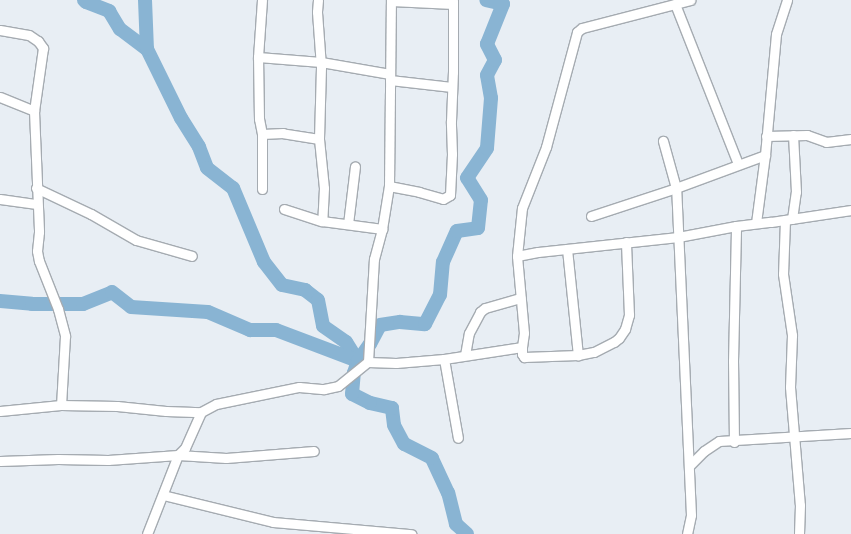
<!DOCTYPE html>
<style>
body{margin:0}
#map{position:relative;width:851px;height:534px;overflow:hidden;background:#e8eef4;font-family:Helvetica,sans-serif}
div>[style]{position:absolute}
.river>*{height:14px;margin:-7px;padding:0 7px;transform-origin:7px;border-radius:7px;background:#89b4d3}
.roads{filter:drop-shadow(1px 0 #a5abb1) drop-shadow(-1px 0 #a5abb1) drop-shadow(0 1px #a5abb1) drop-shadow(0 -1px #a5abb1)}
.minor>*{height:9px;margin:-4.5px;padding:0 4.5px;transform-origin:4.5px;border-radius:4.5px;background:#fff}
span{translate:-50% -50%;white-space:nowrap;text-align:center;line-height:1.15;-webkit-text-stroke:3.5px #e8eef4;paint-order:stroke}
</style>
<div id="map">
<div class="river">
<i style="left:84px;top:0;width:3px;rotate:45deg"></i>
<i style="left:86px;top:2px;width:25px;rotate:21deg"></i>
<i style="left:109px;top:11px;width:21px;rotate:59deg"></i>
<i style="left:120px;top:29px;width:34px;rotate:37deg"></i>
<i style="left:147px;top:49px;width:77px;rotate:63.8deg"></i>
<i style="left:181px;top:118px;width:34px;rotate:58deg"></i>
<i style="left:199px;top:147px;width:22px;rotate:69deg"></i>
<i style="left:207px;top:168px;width:33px;rotate:38deg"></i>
<i style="left:233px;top:188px;width:80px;rotate:67.3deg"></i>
<i style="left:264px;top:262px;width:29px;rotate:52deg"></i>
<i style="left:282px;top:285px;width:24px;rotate:12deg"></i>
<i style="left:305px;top:290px;width:16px;rotate:38deg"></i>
<i style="left:318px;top:300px;width:26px;rotate:79deg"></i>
<i style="left:323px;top:326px;width:28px;rotate:35deg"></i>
<i style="left:346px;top:342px;width:22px;rotate:58deg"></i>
<i style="left:145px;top:0;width:49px;rotate:87.7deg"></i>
<i style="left:0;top:301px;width:32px;rotate:5deg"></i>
<i style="left:32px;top:304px;width:51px"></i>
<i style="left:83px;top:304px;width:31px;rotate:-22deg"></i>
<i style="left:112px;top:292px;width:24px;rotate:38deg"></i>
<i style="left:131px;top:307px;width:77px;rotate:3.7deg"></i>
<i style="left:208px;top:312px;width:46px;rotate:23.2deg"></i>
<i style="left:250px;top:330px;width:26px"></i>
<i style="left:276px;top:330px;width:88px;rotate:20.7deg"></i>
<i style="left:467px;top:534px;width:15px;rotate:-138deg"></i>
<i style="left:456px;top:524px;width:32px;rotate:-104deg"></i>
<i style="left:448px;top:493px;width:38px;rotate:-115deg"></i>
<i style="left:432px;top:458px;width:31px;rotate:-153deg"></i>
<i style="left:404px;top:444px;width:21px;rotate:-118deg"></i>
<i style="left:394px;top:425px;width:17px;rotate:-97deg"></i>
<i style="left:392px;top:408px;width:23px;rotate:-167deg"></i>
<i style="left:370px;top:403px;width:20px;rotate:-153deg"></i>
<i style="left:352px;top:394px;width:21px;rotate:-85deg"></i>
<i style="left:354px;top:373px;width:13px;rotate:-72deg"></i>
<i style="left:358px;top:361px;width:21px;rotate:-55deg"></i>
<i style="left:370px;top:344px;width:21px;rotate:-62deg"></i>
<i style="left:380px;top:325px;width:20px;rotate:-9deg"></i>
<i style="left:400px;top:322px;width:25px;rotate:5deg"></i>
<i style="left:425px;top:324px;width:33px;rotate:-63deg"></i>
<i style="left:440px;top:295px;width:33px;rotate:-85deg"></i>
<i style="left:443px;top:262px;width:34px;rotate:-66deg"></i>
<i style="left:457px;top:231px;width:21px;rotate:-8deg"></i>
<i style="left:478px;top:228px;width:28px;rotate:-84deg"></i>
<i style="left:481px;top:200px;width:26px;rotate:-122deg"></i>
<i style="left:467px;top:178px;width:36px;rotate:-56deg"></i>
<i style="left:487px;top:148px;width:50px;rotate:-85.4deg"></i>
<i style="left:491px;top:98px;width:23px;rotate:-100deg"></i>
<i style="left:487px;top:75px;width:17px;rotate:-62deg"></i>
<i style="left:495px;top:60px;width:18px;rotate:-117deg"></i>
<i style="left:487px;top:44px;width:43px;rotate:-68.2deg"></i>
<i style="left:503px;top:4px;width:17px;rotate:-167deg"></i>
</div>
<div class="roads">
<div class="minor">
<i style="left:318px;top:0;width:12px;rotate:95deg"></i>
<i style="left:317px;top:12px;width:55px;rotate:85.8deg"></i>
<i style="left:321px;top:67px;width:72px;rotate:91.6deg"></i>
<i style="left:319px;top:139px;width:49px;rotate:84.2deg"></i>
<i style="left:324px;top:188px;width:33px;rotate:93deg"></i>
<i style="left:322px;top:221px;width:61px;rotate:7.6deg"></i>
<i style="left:391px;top:1px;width:62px;rotate:2.8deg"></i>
<i style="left:675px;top:4px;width:172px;rotate:68.5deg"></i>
<i style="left:0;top:30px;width:29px;rotate:10deg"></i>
<i style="left:29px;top:35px;width:11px;rotate:34deg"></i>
<i style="left:38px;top:41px;width:9px;rotate:54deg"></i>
<i style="left:43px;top:48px;width:64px;rotate:98.1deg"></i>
<i style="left:34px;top:111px;width:121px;rotate:87.6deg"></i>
<i style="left:39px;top:232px;width:19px;rotate:96deg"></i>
<i style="left:37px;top:251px;width:10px;rotate:79deg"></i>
<i style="left:39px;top:261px;width:52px;rotate:68.4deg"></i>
<i style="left:58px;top:309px;width:28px;rotate:75deg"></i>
<i style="left:65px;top:336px;width:69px;rotate:93.3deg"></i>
<i style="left:258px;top:57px;width:57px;rotate:-86deg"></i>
<i style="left:390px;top:80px;width:62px;rotate:6.4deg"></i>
<i style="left:0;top:97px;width:37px;rotate:22deg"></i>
<i style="left:766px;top:136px;width:41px;rotate:-1.4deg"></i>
<i style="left:807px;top:135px;width:20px;rotate:20deg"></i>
<i style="left:826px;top:142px;width:25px;rotate:-7deg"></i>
<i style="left:319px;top:139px;width:36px;rotate:-171deg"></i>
<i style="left:283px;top:133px;width:21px;rotate:177deg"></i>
<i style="left:262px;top:134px;width:15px;rotate:-101deg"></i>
<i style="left:259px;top:119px;width:62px;rotate:-90.9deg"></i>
<i style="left:258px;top:57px;width:63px;rotate:4.5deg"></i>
<i style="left:321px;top:62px;width:70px;rotate:9.9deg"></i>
<i style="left:389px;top:186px;width:31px;rotate:11deg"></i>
<i style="left:419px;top:192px;width:25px;rotate:16deg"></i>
<i style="left:443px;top:199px;width:8px;rotate:-30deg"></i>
<i style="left:450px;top:195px;width:41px;rotate:-87.2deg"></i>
<i style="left:452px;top:154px;width:33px;rotate:-92deg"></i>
<i style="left:451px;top:121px;width:49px;rotate:-87.7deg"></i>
<i style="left:453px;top:72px;width:72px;rotate:-90deg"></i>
<i style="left:36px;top:188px;width:61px;rotate:25.3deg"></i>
<i style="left:91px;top:214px;width:52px;rotate:30deg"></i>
<i style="left:136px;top:240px;width:58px;rotate:15.9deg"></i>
<i style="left:262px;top:189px;width:55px;rotate:-90deg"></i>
<i style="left:0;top:199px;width:37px;rotate:8deg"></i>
<i style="left:284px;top:209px;width:40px;rotate:18deg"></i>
<i style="left:591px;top:216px;width:89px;rotate:-18.2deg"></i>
<i style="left:676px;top:188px;width:49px;rotate:-105.5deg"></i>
<i style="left:792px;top:219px;width:27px;rotate:-82deg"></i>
<i style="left:796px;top:192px;width:57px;rotate:-93deg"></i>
<i style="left:785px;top:220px;width:54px;rotate:92.1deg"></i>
<i style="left:783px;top:274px;width:62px;rotate:81.6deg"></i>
<i style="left:792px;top:335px;width:52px;rotate:92.2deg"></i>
<i style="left:790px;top:387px;width:118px;rotate:85.2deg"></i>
<i style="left:800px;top:505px;width:29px;rotate:92deg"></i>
<i style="left:756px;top:223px;width:69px;rotate:-82.5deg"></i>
<i style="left:765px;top:155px;width:121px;rotate:-84.8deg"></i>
<i style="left:776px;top:34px;width:36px;rotate:-72deg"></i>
<i style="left:348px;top:224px;width:58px;rotate:-83.1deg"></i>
<i style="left:567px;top:249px;width:107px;rotate:84.1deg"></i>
<i style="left:517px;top:256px;width:48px;rotate:-84.1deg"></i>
<i style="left:522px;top:208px;width:66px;rotate:-68.5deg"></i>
<i style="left:546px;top:147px;width:119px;rotate:-74.9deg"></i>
<i style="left:577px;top:32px;width:6px;rotate:-39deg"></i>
<i style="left:582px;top:28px;width:112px;rotate:-14.5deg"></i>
<i style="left:522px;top:347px;width:7px;rotate:90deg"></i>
<i style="left:522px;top:354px;width:4px;rotate:56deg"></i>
<i style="left:524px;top:357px;width:54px;rotate:-2.1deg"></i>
<i style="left:578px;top:355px;width:16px;rotate:-11deg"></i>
<i style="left:594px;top:352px;width:22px;rotate:-27deg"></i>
<i style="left:614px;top:342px;width:6px;rotate:-39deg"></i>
<i style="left:619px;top:338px;width:11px;rotate:-56deg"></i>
<i style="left:625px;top:329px;width:15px;rotate:-74deg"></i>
<i style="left:629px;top:315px;width:73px;rotate:-92.4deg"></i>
<i style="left:465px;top:355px;width:22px;rotate:-80deg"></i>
<i style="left:469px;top:333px;width:24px;rotate:-62deg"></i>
<i style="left:480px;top:312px;width:6px;rotate:-39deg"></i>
<i style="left:485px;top:308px;width:37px;rotate:-16deg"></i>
<i style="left:444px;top:359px;width:80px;rotate:80deg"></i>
<i style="left:368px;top:362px;width:103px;rotate:-86.7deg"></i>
<i style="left:374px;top:259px;width:31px;rotate:-75deg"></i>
<i style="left:382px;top:229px;width:44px;rotate:-80.8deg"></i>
<i style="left:389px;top:186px;width:186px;rotate:-89.4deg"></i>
<i style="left:0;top:411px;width:61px;rotate:-5.6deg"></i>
<i style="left:61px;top:405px;width:56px;rotate:1deg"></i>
<i style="left:117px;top:406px;width:49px;rotate:5.8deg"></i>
<i style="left:166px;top:411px;width:35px;rotate:2deg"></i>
<i style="left:201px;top:412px;width:17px;rotate:-28deg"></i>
<i style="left:216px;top:404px;width:85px;rotate:-11.6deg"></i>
<i style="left:299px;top:387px;width:25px;rotate:5deg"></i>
<i style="left:324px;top:389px;width:14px;rotate:-12deg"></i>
<i style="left:338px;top:386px;width:38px;rotate:-39deg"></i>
<i style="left:368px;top:362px;width:28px;rotate:2deg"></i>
<i style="left:396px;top:363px;width:48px;rotate:-4.8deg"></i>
<i style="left:444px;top:359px;width:79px;rotate:-8.7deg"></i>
<i style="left:522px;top:347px;width:14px;rotate:-82deg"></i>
<i style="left:524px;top:333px;width:77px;rotate:-95.2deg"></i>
<i style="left:517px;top:256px;width:21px;rotate:-11deg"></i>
<i style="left:538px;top:252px;width:141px;rotate:-6.1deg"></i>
<i style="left:678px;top:237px;width:59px;rotate:-10.7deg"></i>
<i style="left:736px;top:226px;width:35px;rotate:-7deg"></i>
<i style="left:771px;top:222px;width:81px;rotate:-8.5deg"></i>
<i style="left:734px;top:442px;width:81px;rotate:-90.7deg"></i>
<i style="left:733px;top:361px;width:135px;rotate:-88.7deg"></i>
<i style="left:0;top:461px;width:58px;rotate:-2deg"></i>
<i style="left:58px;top:459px;width:50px;rotate:1.1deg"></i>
<i style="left:108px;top:460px;width:70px;rotate:-4.1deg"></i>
<i style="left:178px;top:455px;width:48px;rotate:3.6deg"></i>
<i style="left:226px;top:458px;width:88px;rotate:-4.5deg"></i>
<i style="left:689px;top:466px;width:21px;rotate:-45deg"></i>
<i style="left:704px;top:451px;width:18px;rotate:-34deg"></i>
<i style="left:719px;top:441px;width:132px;rotate:-3.5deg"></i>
<i style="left:163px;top:495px;width:113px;rotate:13.8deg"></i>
<i style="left:273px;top:522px;width:139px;rotate:5deg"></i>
<i style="left:147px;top:534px;width:85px;rotate:-68.6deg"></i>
<i style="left:178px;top:455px;width:10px;rotate:-45deg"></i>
<i style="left:185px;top:448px;width:39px;rotate:-66deg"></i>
<i style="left:687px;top:534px;width:19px;rotate:-78deg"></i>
<i style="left:691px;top:515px;width:327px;rotate:-92.6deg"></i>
<i style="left:676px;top:188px;width:95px;rotate:-20.3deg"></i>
</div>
</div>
</div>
